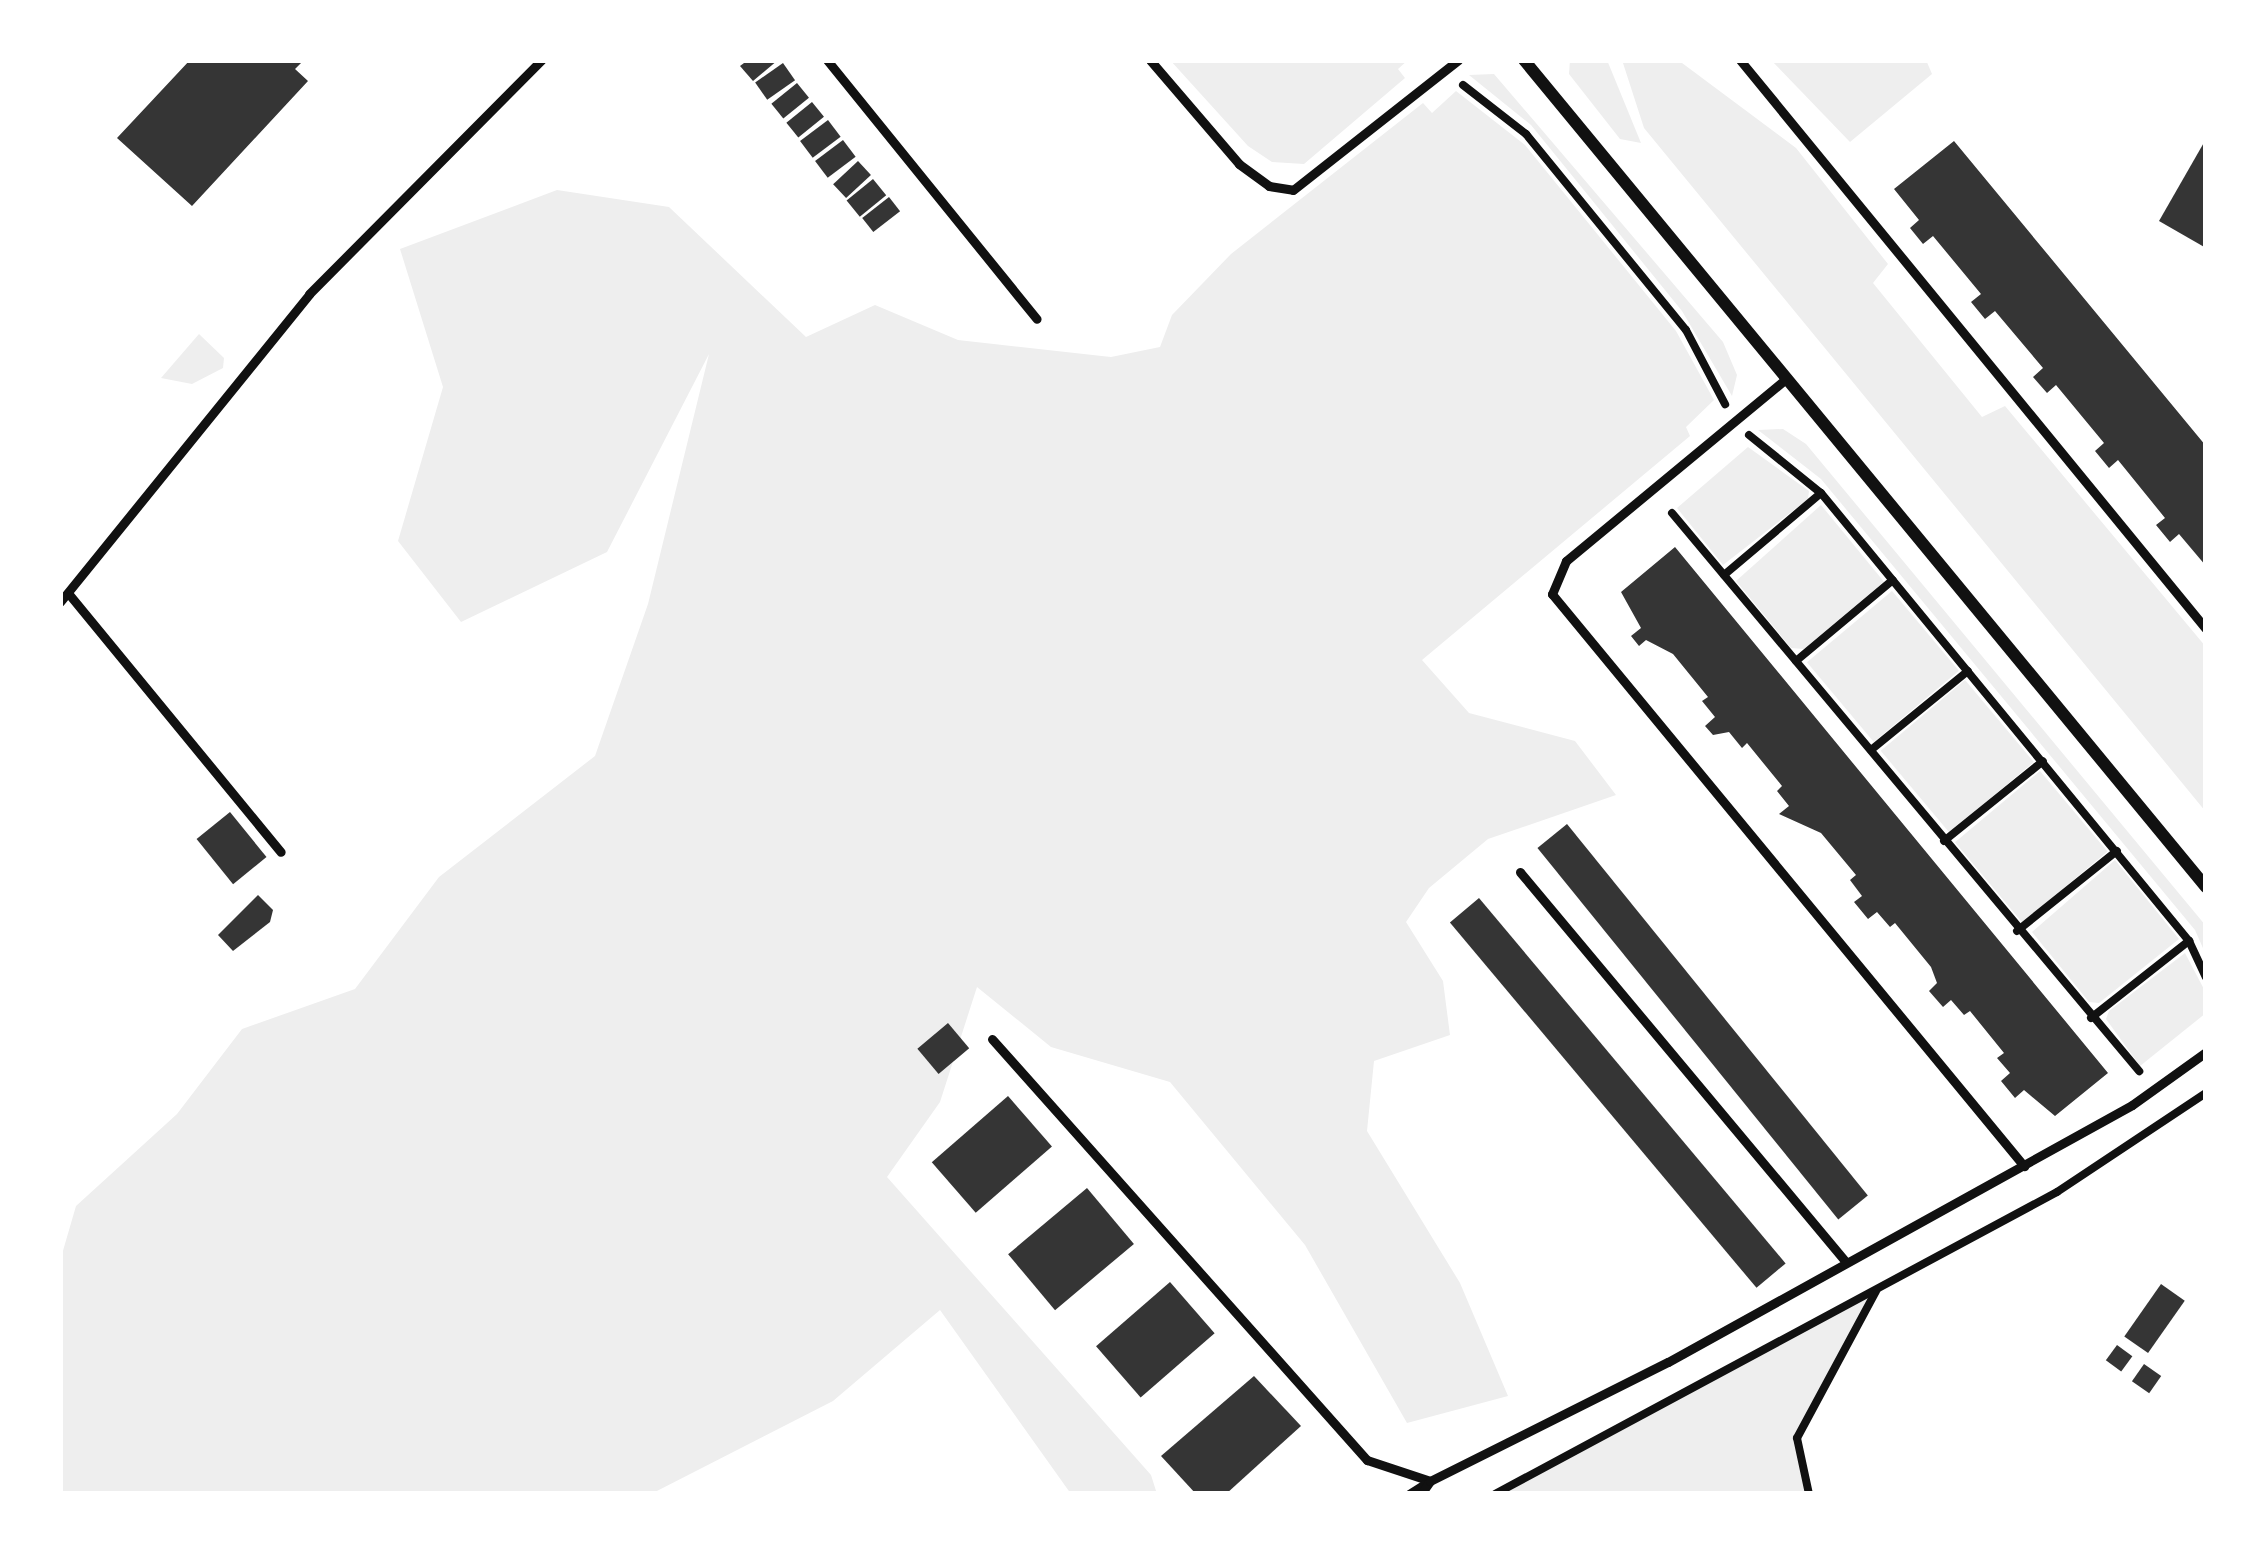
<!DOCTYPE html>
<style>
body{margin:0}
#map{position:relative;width:2266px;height:1554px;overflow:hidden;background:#fff;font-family:"Space Grotesk",sans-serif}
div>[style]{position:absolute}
.green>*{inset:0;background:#eee;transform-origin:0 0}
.building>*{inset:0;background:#353535;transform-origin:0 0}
.path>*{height:8px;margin:-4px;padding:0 4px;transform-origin:4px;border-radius:4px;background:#111}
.service>*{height:9px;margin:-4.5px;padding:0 4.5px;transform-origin:4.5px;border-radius:4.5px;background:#111}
.minor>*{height:12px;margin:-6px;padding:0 6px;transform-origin:6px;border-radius:6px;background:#111}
span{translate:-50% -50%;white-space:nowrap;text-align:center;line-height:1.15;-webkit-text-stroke:9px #fff;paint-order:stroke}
.frame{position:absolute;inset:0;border:63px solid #fff;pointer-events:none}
</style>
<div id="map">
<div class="green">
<i style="clip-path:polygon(1170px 60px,1408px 60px,1398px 69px,1405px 78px,1304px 164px,1272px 162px,1248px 146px)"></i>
<i style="clip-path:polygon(1570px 60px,1607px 60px,1641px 143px,1620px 139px,1569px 74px)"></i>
<i style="clip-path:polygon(1678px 60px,1796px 148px,1888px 264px,1873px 283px,1982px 417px,2005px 406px,2206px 647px,2206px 812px,1644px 128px,1622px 60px)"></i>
<i style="clip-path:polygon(1771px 60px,1926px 60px,1932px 74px,1850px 142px)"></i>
<i style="clip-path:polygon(1494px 74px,1723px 342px,1737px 375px,1732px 396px,1682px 311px,1531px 125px,1469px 75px)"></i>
<i style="clip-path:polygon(1456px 91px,1525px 145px,1676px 331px,1714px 400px,1686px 427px,1690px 436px,1422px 660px,1469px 713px,1575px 741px,1616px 795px,1488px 839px,1429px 888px,1406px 922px,1443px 981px,1450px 1035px,1374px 1061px,1367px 1131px,1460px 1283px,1508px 1396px,1407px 1423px,1305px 1245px,1170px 1082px,1051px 1047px,977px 987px,940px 1102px,887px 1177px,1151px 1475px,1157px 1494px,1071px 1494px,940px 1310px,833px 1401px,651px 1494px,60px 1494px,60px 1261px,76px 1206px,177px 1114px,242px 1029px,355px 989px,439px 877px,595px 756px,648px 604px,709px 354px,607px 552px,461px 622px,398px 541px,443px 387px,400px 249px,557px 190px,669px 207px,806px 337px,875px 305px,958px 340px,1111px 357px,1160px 347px,1172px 315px,1231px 254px,1423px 103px,1432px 113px)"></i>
<i style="clip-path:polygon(199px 334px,224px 358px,223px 368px,192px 384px,161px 378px)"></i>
<i style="clip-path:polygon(1783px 429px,1806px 444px,2206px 926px,2206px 955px,2195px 930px,1821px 479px,1758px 430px)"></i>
<i style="clip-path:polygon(1748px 447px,1809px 491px,1808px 499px,1723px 565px,1677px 508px)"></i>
<i style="clip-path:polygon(1821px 505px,1885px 583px,1804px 649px,1791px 648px,1736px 581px)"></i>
<i style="left:1892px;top:591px;width:104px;height:111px;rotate:50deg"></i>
<i style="left:1965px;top:680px;width:107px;height:110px;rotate:50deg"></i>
<i style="left:2040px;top:771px;width:105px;height:111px;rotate:50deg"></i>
<i style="clip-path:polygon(2115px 860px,2179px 939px,2099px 1003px,2089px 1002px,2032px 932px)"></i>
<i style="clip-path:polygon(2185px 953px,2206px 993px,2206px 1013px,2140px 1066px,2106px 1019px,2109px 1011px)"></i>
<i style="clip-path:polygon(1876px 1289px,1797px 1438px,1809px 1494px,1498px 1494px)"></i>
</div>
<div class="building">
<i style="clip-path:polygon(190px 60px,304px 60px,295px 69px,308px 81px,192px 206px,117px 138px)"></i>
<i style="clip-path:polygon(748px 60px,778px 60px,753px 81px,740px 66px)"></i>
<i style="left:783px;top:63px;width:21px;height:34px;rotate:55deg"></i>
<i style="left:797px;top:83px;width:19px;height:33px;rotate:51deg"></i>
<i style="left:812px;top:102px;width:19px;height:33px;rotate:51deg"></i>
<i style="left:828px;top:120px;width:21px;height:35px;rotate:53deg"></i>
<i style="clip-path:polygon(2206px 139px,2206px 248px,2159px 221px)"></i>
<i style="left:843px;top:140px;width:21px;height:35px;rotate:53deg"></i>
<i style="clip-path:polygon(1954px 141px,2206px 446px,2206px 566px,2179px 534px,2170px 542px,2156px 525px,2165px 518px,2118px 460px,2109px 468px,2095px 451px,2104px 443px,2056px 385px,2047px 393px,2033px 377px,2043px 368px,1995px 311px,1985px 319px,1971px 302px,1981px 294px,1933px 236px,1923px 244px,1910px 228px,1919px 220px,1894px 189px)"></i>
<i style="left:858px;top:161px;width:19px;height:34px;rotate:47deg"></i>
<i style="left:873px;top:179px;width:21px;height:34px;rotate:51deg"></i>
<i style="left:889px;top:197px;width:18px;height:34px;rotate:52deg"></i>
<i style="clip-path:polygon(1675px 547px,2108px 1073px,2055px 1116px,2024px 1090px,2015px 1098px,2001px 1081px,2010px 1073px,1997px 1058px,2004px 1053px,1970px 1011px,1964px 1015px,1951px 1000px,1943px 1007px,1929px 991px,1937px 983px,1931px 967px,1895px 923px,1890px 927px,1877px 912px,1868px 919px,1854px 902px,1862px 896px,1850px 880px,1856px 875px,1821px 833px,1779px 814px,1789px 806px,1777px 791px,1782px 786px,1747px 743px,1742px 748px,1729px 732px,1713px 735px,1705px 726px,1715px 717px,1702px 701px,1708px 697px,1673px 654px,1646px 640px,1639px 646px,1631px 636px,1641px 628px,1621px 592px)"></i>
<i style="left:230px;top:812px;width:58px;height:43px;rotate:51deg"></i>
<i style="left:1567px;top:824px;width:478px;height:38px;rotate:51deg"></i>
<i style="clip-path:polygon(258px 895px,273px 910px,270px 922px,233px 951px,218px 935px)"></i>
<i style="left:1479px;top:898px;width:477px;height:38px;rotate:50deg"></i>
<i style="left:948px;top:1023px;width:33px;height:40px;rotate:50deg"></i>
<i style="left:1008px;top:1096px;width:67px;height:101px;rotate:49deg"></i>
<i style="left:1087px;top:1188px;width:73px;height:103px;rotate:50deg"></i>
<i style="left:1170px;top:1282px;width:68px;height:98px;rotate:49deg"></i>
<i style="left:2161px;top:1284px;width:29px;height:64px;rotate:35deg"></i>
<i style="left:2117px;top:1345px;width:19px;height:19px;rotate:36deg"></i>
<i style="left:2144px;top:1364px;width:21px;height:21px;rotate:35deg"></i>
<i style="clip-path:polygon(1254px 1376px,1301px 1426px,1226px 1494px,1196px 1494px,1161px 1456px)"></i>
</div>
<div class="path">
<i style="left:1463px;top:85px;width:80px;rotate:37.9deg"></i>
<i style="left:1526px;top:134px;width:253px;rotate:50.8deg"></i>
<i style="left:1686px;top:330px;width:84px;rotate:62.2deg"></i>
<i style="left:1749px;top:435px;width:92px;rotate:38.9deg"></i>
<i style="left:1821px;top:493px;width:580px;rotate:50.6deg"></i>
<i style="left:2189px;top:941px;width:40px;rotate:65deg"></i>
<i style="left:1672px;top:513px;width:728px;rotate:50.07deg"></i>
<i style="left:1724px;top:575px;width:127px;rotate:-40.2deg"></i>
<i style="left:1796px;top:661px;width:126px;rotate:-39.9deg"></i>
<i style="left:1871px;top:750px;width:125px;rotate:-39.2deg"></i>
<i style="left:1944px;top:841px;width:127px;rotate:-38.9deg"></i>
<i style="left:2017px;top:931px;width:128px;rotate:-38.7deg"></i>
<i style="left:2091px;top:1018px;width:125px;rotate:-38.2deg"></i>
<i style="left:1495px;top:1494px;width:638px;rotate:-28.25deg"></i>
<i style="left:2057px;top:1192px;width:179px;rotate:-33.6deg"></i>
<i style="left:1809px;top:1494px;width:57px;rotate:-102.1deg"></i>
<i style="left:1797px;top:1438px;width:167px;rotate:-61.7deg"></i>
</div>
<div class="service">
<i style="left:827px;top:60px;width:333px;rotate:51deg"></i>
<i style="left:1150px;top:60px;width:137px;rotate:49.4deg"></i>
<i style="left:1239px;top:164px;width:37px;rotate:36deg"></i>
<i style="left:1269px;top:186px;width:24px;rotate:9deg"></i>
<i style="left:1293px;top:190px;width:210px;rotate:-38.2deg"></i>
<i style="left:1740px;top:60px;width:735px;rotate:50.68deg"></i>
<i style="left:1787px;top:378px;width:287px;rotate:140.4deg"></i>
<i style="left:1566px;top:561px;width:36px;rotate:113deg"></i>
<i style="left:1552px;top:594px;width:742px;rotate:50.47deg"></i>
<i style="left:68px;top:593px;width:335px;rotate:50.6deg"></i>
<i style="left:60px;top:602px;width:396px;rotate:-51deg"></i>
<i style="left:309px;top:294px;width:330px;rotate:-45.2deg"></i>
<i style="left:1520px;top:872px;width:508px;rotate:50.11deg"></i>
<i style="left:992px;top:1039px;width:564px;rotate:48.31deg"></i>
<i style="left:1367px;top:1460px;width:66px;rotate:18.4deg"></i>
<i style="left:1409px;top:1494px;width:19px;rotate:-32deg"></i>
<i style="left:1421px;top:1494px;width:16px;rotate:-55deg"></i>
<i style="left:1430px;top:1481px;width:266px;rotate:-26.6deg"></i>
<i style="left:1668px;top:1362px;width:530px;rotate:-28.98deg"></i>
<i style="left:2132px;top:1105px;width:91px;rotate:-35.6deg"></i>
</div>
<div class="minor">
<i style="left:1524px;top:60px;width:1072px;rotate:50.49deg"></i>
</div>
<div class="frame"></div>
</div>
